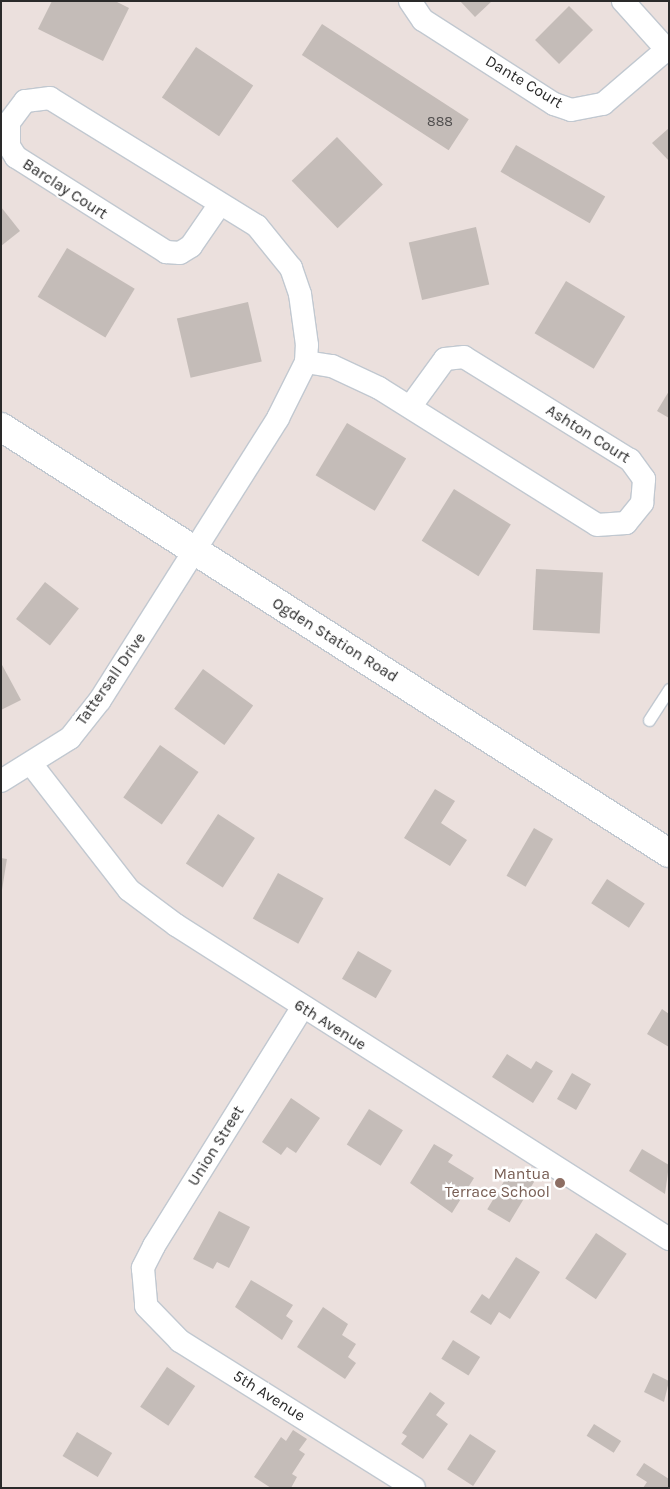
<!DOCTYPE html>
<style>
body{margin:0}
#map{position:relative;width:670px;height:1489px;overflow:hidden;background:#ebe0dd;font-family:Karla,sans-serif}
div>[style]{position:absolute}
.building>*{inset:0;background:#c4bcb8;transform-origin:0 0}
.roads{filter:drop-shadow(1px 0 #c1c8d0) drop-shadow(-1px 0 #c1c8d0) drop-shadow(0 1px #c1c8d0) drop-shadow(0 -1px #c1c8d0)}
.service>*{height:11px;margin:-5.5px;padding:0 5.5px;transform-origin:5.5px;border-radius:5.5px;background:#fff}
.minor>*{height:22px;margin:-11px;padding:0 11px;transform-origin:11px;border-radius:11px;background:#fff}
.tertiary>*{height:28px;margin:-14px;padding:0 14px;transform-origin:14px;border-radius:14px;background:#fff}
.dots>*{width:14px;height:14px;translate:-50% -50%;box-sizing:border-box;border:2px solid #fff;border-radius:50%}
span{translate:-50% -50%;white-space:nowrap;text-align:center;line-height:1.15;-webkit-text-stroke:5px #fff;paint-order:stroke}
.number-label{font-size:14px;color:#504e4e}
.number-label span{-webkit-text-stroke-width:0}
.street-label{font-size:16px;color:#2a2a2a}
.education-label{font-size:16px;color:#785e54}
.right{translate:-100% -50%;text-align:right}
.frame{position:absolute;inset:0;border:2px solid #2a2a2a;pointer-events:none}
</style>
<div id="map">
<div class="building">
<i style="clip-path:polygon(52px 1px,115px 1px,129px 8px,103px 61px,38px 29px)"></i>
<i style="clip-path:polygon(460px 1px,492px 1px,475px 17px)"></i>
<i style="left:569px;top:6px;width:34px;height:48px;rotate:45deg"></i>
<i style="left:322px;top:24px;width:175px;height:37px;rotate:33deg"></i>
<i style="left:196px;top:47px;width:69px;height:61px;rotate:34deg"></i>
<i style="clip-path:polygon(669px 128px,669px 161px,652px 143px)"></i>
<i style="left:337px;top:137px;width:66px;height:63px;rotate:46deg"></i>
<i style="left:516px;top:145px;width:103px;height:31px;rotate:30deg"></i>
<i style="clip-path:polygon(1px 207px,20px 231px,1px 246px)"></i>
<i style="left:476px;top:227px;width:59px;height:69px;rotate:77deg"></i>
<i style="left:67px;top:248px;width:79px;height:57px;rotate:31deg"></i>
<i style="left:566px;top:281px;width:69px;height:61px;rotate:31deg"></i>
<i style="left:248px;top:302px;width:61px;height:73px;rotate:77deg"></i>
<i style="clip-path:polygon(669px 391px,669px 418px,657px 411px)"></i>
<i style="left:347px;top:423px;width:69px;height:61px;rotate:31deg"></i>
<i style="left:454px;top:489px;width:67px;height:61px;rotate:32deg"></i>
<i style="left:536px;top:569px;width:67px;height:61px;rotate:3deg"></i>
<i style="left:45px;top:582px;width:43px;height:47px;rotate:38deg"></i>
<i style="clip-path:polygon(1px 663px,21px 700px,1px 710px)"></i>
<i style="left:203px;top:669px;width:62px;height:49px;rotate:36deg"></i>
<i style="left:160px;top:745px;width:47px;height:64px;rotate:35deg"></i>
<i style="clip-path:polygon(435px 789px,455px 801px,441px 823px,467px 840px,450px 866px,404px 838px)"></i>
<i style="left:218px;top:814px;width:44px;height:59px;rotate:33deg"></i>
<i style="left:534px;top:828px;width:22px;height:55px;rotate:30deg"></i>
<i style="left:1px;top:858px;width:6px;height:38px;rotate:9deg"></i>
<i style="left:278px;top:873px;width:52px;height:52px;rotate:29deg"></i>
<i style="left:607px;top:879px;width:45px;height:29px;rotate:33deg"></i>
<i style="left:358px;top:951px;width:39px;height:32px;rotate:30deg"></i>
<i style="clip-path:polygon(662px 1009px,669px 1014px,669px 1047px,647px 1034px)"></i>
<i style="clip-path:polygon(507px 1054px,531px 1069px,536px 1061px,553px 1071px,533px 1103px,492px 1077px)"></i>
<i style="left:572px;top:1073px;width:22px;height:30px;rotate:30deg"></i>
<i style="clip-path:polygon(291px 1098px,320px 1118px,296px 1153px,287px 1147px,281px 1155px,262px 1142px)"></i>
<i style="left:369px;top:1109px;width:40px;height:42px;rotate:32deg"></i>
<i style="clip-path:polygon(434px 1144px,453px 1155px,448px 1162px,474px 1178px,452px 1213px,410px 1183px)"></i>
<i style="clip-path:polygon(642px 1149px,669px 1165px,665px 1194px,629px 1171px)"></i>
<i style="left:512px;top:1168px;width:26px;height:48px;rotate:31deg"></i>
<i style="clip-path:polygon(219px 1211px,250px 1227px,229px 1268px,217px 1262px,213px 1269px,193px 1259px)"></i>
<i style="left:596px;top:1233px;width:37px;height:55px;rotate:34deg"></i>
<i style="clip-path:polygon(516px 1257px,540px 1272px,510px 1319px,499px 1312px,491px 1325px,470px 1312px,482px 1294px,489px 1299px)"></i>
<i style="clip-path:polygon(251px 1280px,293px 1305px,286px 1316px,293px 1321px,282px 1340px,235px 1307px)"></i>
<i style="clip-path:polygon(323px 1307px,348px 1324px,342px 1335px,356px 1344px,348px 1357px,356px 1363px,345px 1379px,297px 1347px)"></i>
<i style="left:453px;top:1340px;width:32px;height:22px;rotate:32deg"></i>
<i style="left:167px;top:1367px;width:34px;height:48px;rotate:34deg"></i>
<i style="clip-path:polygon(653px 1373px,669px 1381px,664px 1402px,644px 1392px)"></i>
<i style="clip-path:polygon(430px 1392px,445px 1403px,436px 1415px,448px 1424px,423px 1459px,401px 1444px,407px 1436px,402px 1433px)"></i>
<i style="left:594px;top:1424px;width:32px;height:14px;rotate:32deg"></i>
<i style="clip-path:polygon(293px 1430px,307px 1439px,299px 1450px,305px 1454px,292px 1474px,297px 1477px,291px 1488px,271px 1488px,254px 1477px,281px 1437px,286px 1441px)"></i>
<i style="left:77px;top:1432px;width:41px;height:28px;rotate:31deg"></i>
<i style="left:470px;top:1434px;width:31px;height:42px;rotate:33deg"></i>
<i style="clip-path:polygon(644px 1463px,669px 1479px,669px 1488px,643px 1488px,647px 1482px,636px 1475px)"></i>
</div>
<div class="roads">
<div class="service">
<i style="left:649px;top:720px;width:37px;rotate:-57deg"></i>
</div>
<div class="minor">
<i style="left:410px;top:1px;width:23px;rotate:56deg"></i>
<i style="left:423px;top:20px;width:156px;rotate:32.7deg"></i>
<i style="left:554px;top:104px;width:18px;rotate:19deg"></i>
<i style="left:571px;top:110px;width:33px;rotate:-11deg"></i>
<i style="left:603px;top:104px;width:83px;rotate:-40.6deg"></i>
<i style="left:623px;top:1px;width:69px;rotate:48deg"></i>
<i style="left:306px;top:362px;width:26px;rotate:9deg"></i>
<i style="left:332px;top:366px;width:52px;rotate:25.1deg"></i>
<i style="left:379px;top:388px;width:257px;rotate:32.1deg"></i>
<i style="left:597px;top:525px;width:29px;rotate:-4deg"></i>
<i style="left:626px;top:523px;width:26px;rotate:-51deg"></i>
<i style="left:642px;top:503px;width:24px;rotate:-85deg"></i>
<i style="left:644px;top:479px;width:24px;rotate:-126deg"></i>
<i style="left:630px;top:460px;width:195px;rotate:-148.2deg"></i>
<i style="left:464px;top:357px;width:19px;rotate:174deg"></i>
<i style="left:445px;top:359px;width:59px;rotate:126.1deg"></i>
<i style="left:32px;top:765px;width:158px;rotate:52.2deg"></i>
<i style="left:129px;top:890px;width:59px;rotate:36.7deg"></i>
<i style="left:176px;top:925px;width:585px;rotate:32.49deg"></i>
<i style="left:1px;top:781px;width:81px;rotate:-31.9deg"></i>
<i style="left:70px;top:738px;width:48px;rotate:-51.7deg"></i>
<i style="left:100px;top:700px;width:333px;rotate:-57.7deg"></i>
<i style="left:278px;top:418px;width:63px;rotate:-63.4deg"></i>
<i style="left:306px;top:362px;width:17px;rotate:-87deg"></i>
<i style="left:307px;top:345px;width:51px;rotate:-97.8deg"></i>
<i style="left:300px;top:294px;width:28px;rotate:-109deg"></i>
<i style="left:291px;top:268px;width:54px;rotate:-129deg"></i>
<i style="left:257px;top:226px;width:243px;rotate:-148.3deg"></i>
<i style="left:50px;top:98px;width:25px;rotate:173deg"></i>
<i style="left:25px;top:101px;width:26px;rotate:127deg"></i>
<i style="left:9px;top:122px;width:24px;rotate:90deg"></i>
<i style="left:9px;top:146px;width:13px;rotate:58deg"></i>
<i style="left:16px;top:157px;width:178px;rotate:32.3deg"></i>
<i style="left:166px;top:252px;width:14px;rotate:4deg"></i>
<i style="left:180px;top:253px;width:13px;rotate:-32deg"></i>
<i style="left:191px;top:246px;width:51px;rotate:-55.4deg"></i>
<i style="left:302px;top:1008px;width:280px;rotate:121.9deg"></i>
<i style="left:154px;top:1246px;width:25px;rotate:117deg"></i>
<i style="left:143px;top:1268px;width:38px;rotate:85deg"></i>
<i style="left:146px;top:1306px;width:49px;rotate:45.8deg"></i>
<i style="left:180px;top:1341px;width:276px;rotate:32.1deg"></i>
</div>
<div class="tertiary">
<i style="left:1px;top:427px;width:792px;rotate:32.53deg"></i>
</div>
</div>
<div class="dots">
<i style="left:560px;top:1183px;background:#8d6e63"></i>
</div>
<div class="number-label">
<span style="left:440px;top:122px">888</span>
</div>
<div class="street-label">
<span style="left:524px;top:82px;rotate:31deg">Dante Court</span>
<span style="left:65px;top:189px;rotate:33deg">Barclay Court</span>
<span style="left:588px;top:434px;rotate:32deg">Ashton Court</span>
<span style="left:335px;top:640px;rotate:32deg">Ogden Station Road</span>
<span style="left:111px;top:679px;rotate:-55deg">Tattersall Drive</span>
<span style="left:330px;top:1025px;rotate:32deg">6th Avenue</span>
<span style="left:216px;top:1146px;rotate:-58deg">Union Street</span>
<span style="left:269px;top:1396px;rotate:32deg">5th Avenue</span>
</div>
<div class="education-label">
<span class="right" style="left:550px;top:1183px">Mantua<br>Terrace School</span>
</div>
<div class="frame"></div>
</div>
